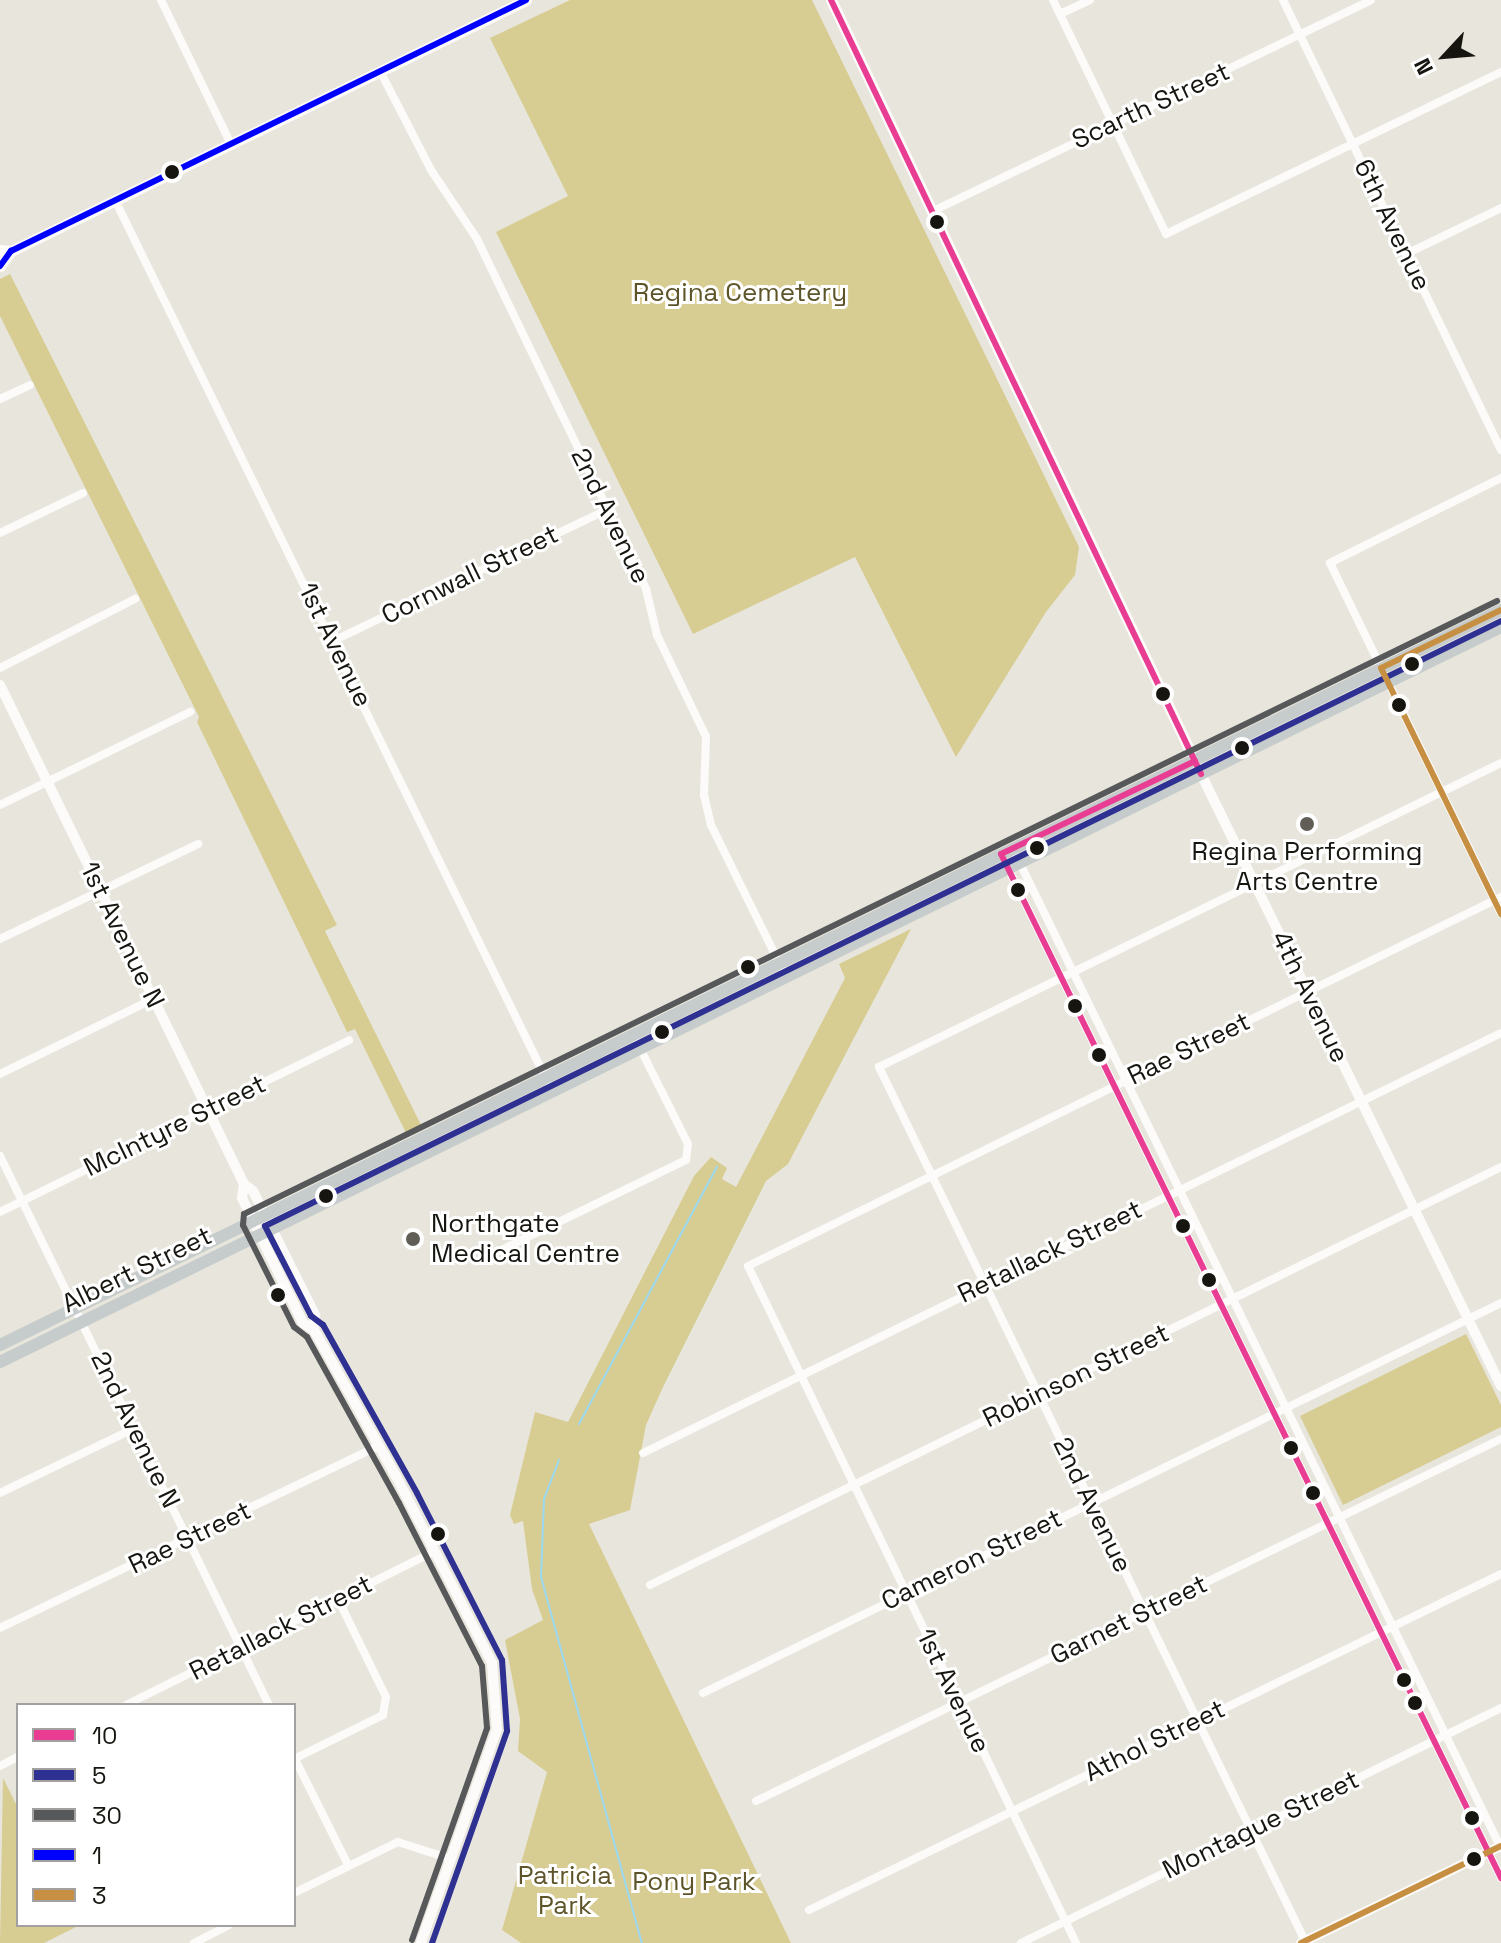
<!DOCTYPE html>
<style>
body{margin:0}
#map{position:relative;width:1501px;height:1943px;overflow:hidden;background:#e8e6dc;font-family:"Space Grotesk",sans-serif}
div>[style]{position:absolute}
.green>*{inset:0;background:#d7cc92}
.stream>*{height:2px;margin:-1px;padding:0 1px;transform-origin:1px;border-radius:1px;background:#9bd9f1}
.minor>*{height:8px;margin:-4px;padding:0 4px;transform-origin:4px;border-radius:4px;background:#fcfbfa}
.tertiary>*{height:10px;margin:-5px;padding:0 5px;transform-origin:5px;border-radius:5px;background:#fcfbfa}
.secondary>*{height:11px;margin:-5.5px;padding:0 5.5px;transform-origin:5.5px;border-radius:5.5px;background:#fcfbfa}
.primary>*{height:12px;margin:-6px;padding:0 6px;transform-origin:6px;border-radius:6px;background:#c6cbcb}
.bus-1>*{height:6px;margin:-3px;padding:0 3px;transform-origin:3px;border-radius:3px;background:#e93d93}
.bus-2>*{height:6px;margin:-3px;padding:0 3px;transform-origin:3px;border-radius:3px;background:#2e3092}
.bus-3>*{height:6px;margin:-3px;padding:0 3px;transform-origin:3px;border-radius:3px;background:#57585a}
.bus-4>*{height:6px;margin:-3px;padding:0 3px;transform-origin:3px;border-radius:3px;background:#00f}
.bus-5>*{height:6px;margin:-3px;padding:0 3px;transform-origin:3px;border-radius:3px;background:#c68f42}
.dots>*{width:22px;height:22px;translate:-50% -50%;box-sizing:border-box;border:4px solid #fff;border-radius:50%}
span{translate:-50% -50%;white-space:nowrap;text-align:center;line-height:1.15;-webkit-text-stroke:6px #fff;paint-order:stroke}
.street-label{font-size:26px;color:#16150f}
.park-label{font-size:26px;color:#5d5529}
.poi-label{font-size:26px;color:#16150f}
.left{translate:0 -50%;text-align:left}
.legend{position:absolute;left:16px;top:1703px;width:280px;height:224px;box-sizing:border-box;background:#fff;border:2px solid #a2a19f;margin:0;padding:10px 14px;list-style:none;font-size:24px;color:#16150f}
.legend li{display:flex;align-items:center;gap:16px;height:40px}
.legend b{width:40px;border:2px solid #a2a19f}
.north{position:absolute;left:1405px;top:16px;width:80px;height:80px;-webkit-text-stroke:6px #fff;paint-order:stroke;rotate:244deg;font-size:22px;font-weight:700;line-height:32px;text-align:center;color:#16150f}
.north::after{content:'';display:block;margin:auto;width:28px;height:36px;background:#16150f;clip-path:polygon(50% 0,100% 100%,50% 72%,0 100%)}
</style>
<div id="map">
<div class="green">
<i style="clip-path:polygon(570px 0,812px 0,1079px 547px,1075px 575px,1046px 612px,956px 757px,855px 557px,693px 634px,496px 232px,568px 196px,490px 38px)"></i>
<i style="clip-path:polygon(10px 274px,337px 925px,325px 931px,421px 1125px,406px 1133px,355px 1029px,347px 1032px,197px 722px,199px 717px,0 316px,0 279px)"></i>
<i style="clip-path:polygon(911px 929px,788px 1164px,766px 1181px,663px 1387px,646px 1425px,630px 1510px,589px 1524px,791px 1943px,521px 1943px,502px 1930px,547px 1772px,518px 1751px,520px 1719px,505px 1640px,543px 1620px,532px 1589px,523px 1521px,514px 1524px,510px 1515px,535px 1412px,568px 1422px,694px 1176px,711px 1157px,727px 1168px,722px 1179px,736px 1187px,845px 978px,839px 964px)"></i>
<i style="clip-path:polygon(1466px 1334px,1501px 1405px,1501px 1427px,1343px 1505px,1300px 1416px)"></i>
<i style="clip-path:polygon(3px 1778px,18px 1808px,18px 1925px,78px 1926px,44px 1943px,0 1943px)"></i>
</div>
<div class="stream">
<i style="left:579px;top:1424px;width:292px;rotate:-61.8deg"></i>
<i style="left:559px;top:1460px;width:42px;rotate:111deg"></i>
<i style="left:544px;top:1499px;width:78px;rotate:92.2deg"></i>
<i style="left:541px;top:1577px;width:380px;rotate:74.6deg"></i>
</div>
<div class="minor">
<i style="left:161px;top:0;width:160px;rotate:64.1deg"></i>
<i style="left:1053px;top:0;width:260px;rotate:64.2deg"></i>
<i style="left:1166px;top:234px;width:372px;rotate:-25.8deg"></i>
<i style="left:1283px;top:0;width:500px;rotate:64.15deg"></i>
<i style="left:1060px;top:14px;width:33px;rotate:-25deg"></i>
<i style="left:380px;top:71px;width:111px;rotate:62.7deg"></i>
<i style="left:431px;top:170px;width:83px;rotate:56.3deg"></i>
<i style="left:477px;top:239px;width:389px;rotate:64.2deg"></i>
<i style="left:646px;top:589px;width:47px;rotate:76.6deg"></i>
<i style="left:657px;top:635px;width:113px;rotate:64.3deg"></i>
<i style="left:706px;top:737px;width:58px;rotate:92deg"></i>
<i style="left:704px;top:795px;width:31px;rotate:77deg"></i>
<i style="left:711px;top:825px;width:169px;rotate:63.7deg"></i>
<i style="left:115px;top:200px;width:992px;rotate:63.87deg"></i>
<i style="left:931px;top:212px;width:488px;rotate:-25.7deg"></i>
<i style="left:1406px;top:254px;width:106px;rotate:-25.8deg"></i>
<i style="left:0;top:399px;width:33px;rotate:-25deg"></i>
<i style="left:1501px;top:478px;width:191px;rotate:153.6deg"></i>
<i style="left:1330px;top:563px;width:390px;rotate:64deg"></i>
<i style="left:0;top:533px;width:92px;rotate:-25.7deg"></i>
<i style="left:333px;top:641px;width:304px;rotate:-25.6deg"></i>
<i style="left:0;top:668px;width:152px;rotate:-27.1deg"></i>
<i style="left:0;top:805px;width:212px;rotate:-26.1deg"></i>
<i style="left:1013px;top:849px;width:1112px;rotate:63.97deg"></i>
<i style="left:1001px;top:854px;width:1140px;rotate:63.97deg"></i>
<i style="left:0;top:939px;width:220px;rotate:-25.6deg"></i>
<i style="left:0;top:1074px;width:170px;rotate:-26.1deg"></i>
<i style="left:0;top:1156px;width:611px;rotate:63.9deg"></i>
<i style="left:0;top:1212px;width:389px;rotate:-26.2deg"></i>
<i style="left:483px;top:1259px;width:226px;rotate:-26deg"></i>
<i style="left:686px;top:1160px;width:16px;rotate:-83deg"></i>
<i style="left:688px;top:1144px;width:123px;rotate:-116.6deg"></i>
<i style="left:643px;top:1453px;width:955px;rotate:-26.08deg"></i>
<i style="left:0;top:1493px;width:148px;rotate:-25.7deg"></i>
<i style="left:650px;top:1585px;width:948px;rotate:-26.16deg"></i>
<i style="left:0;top:1628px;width:420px;rotate:-25.7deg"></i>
<i style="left:703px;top:1693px;width:888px;rotate:-26.05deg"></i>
<i style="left:126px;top:1705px;width:345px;rotate:-26.5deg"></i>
<i style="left:294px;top:1757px;width:121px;rotate:63.4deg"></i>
<i style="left:294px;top:1759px;width:99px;rotate:-26.3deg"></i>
<i style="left:383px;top:1715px;width:18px;rotate:-81deg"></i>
<i style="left:386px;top:1697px;width:107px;rotate:-116.1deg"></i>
<i style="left:0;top:1766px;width:20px;rotate:-27deg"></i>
<i style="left:756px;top:1801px;width:828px;rotate:-25.92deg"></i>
<i style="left:294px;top:1893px;width:116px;rotate:-26.1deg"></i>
<i style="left:398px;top:1842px;width:56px;rotate:17.8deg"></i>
<i style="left:809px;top:1910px;width:769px;rotate:-25.9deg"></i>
<i style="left:194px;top:1943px;width:39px;rotate:-27deg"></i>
<i style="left:1021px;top:1943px;width:534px;rotate:-26.09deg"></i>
<i style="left:1076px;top:1943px;width:752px;rotate:-115.85deg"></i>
<i style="left:748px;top:1266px;width:839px;rotate:-26.11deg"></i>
<i style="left:1306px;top:1943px;width:975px;rotate:-115.99deg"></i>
<i style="left:879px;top:1067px;width:692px;rotate:-26.05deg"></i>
</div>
<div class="tertiary">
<i style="left:0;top:685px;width:555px;rotate:63.94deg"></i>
<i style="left:244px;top:1184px;width:11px;rotate:38deg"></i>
<i style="left:253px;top:1191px;width:139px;rotate:63.4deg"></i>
<i style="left:315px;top:1315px;width:15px;rotate:94deg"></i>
<i style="left:1201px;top:774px;width:682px;rotate:63.89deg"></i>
<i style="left:244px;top:1184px;width:14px;rotate:98deg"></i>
<i style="left:242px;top:1198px;width:139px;rotate:64deg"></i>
<i style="left:303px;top:1323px;width:13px;rotate:32deg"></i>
<i style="left:314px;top:1330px;width:170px;rotate:60.7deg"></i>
<i style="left:397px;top:1478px;width:208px;rotate:62.8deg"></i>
<i style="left:492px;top:1663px;width:66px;rotate:85.7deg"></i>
<i style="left:497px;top:1729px;width:227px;rotate:109.6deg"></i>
<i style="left:1301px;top:1943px;width:222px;rotate:-25.9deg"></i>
</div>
<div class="secondary">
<i style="left:831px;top:0;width:858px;rotate:64.45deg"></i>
<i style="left:0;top:250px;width:11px;rotate:5deg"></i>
<i style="left:11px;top:251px;width:573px;rotate:-25.98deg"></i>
<i style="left:0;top:266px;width:19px;rotate:-54deg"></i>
</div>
<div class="primary">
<i style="left:0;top:1345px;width:1671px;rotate:-26.09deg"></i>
<i style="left:0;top:1362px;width:1671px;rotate:-26.09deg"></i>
</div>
<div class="bus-1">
<i style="left:831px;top:0;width:858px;rotate:64.45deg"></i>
<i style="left:1195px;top:761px;width:215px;rotate:154.4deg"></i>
<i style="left:1001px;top:854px;width:1140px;rotate:63.97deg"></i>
</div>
<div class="bus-2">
<i style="left:432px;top:1943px;width:225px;rotate:-70.5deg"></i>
<i style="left:507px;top:1731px;width:71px;rotate:-94deg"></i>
<i style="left:502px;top:1660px;width:187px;rotate:-117deg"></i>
<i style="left:417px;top:1493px;width:193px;rotate:-119.2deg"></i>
<i style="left:323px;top:1325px;width:15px;rotate:-143deg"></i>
<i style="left:311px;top:1316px;width:101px;rotate:-117.1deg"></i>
<i style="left:265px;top:1226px;width:1376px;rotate:-26.08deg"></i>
</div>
<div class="bus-3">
<i style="left:412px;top:1940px;width:225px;rotate:-70.5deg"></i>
<i style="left:487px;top:1728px;width:62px;rotate:-94.6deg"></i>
<i style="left:482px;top:1666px;width:183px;rotate:-117deg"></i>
<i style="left:399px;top:1503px;width:190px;rotate:-119deg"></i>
<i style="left:307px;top:1337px;width:16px;rotate:-142deg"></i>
<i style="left:294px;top:1327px;width:114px;rotate:-116.6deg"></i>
<i style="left:243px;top:1225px;width:11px;rotate:-85deg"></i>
<i style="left:244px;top:1214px;width:1395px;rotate:-26.07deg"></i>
</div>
<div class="bus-4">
<i style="left:0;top:266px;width:19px;rotate:-54deg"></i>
<i style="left:11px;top:251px;width:573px;rotate:-25.98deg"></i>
</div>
<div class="bus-5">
<i style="left:1501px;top:610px;width:133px;rotate:154.2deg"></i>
<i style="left:1381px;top:668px;width:274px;rotate:64deg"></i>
<i style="left:1301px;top:1943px;width:222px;rotate:-25.9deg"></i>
</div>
<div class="dots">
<i style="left:172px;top:172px;background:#16150f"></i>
<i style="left:937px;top:222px;background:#16150f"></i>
<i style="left:1412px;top:664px;background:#16150f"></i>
<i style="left:1163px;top:694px;background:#16150f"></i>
<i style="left:1399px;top:705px;background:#16150f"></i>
<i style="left:1242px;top:748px;background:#16150f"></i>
<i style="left:1307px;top:824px;background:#605e57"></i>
<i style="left:1037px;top:848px;background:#16150f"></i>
<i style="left:1018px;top:890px;background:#16150f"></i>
<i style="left:748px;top:967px;background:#16150f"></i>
<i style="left:1075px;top:1006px;background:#16150f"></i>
<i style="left:662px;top:1032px;background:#16150f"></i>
<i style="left:1099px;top:1055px;background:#16150f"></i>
<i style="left:326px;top:1196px;background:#16150f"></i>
<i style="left:1183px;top:1226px;background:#16150f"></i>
<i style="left:413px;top:1239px;background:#605e57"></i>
<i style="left:1209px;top:1280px;background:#16150f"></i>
<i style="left:278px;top:1295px;background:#16150f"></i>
<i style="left:1291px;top:1448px;background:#16150f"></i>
<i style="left:1313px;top:1493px;background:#16150f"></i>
<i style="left:438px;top:1534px;background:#16150f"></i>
<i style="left:1404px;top:1680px;background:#16150f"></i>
<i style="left:1415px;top:1703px;background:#16150f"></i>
<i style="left:1472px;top:1818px;background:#16150f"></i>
<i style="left:1474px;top:1859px;background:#16150f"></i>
</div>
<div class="street-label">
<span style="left:1151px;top:106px;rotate:-25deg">Scarth Street</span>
<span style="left:1392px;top:225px;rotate:64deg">6th Avenue</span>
<span style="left:610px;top:516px;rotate:64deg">2nd Avenue</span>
<span style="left:470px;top:575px;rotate:-26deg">Cornwall Street</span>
<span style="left:335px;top:645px;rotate:64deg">1st Avenue</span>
<span style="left:122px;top:935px;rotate:64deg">1st Avenue N</span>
<span style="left:1310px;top:997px;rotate:64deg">4th Avenue</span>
<span style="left:1189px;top:1049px;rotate:-26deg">Rae Street</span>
<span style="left:175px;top:1126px;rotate:-26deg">McIntyre Street</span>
<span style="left:1050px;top:1252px;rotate:-26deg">Retallack Street</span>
<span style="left:137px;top:1270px;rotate:-26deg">Albert Street</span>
<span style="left:1076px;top:1376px;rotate:-26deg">Robinson Street</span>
<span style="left:135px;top:1430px;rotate:64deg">2nd Avenue N</span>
<span style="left:1092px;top:1505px;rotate:64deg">2nd Avenue</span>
<span style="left:190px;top:1538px;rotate:-26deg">Rae Street</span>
<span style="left:972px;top:1560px;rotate:-26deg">Cameron Street</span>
<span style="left:1129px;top:1620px;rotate:-26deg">Garnet Street</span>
<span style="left:281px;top:1628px;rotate:-27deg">Retallack Street</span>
<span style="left:953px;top:1691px;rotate:64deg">1st Avenue</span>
<span style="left:1155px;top:1741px;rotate:-26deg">Athol Street</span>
<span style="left:1261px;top:1825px;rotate:-26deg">Montague Street</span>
</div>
<div class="park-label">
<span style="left:740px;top:293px">Regina Cemetery</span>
<span style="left:565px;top:1891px">Patricia<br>Park</span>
<span style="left:694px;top:1882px">Pony Park</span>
</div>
<div class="poi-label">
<span style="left:1307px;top:867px">Regina Performing<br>Arts Centre</span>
<span class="left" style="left:431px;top:1239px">Northgate<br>Medical Centre</span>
</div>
<ul class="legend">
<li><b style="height:10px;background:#e93d93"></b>10</li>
<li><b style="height:10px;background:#2e3092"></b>5</li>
<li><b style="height:10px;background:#57585a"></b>30</li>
<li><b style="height:10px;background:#00f"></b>1</li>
<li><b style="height:10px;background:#c68f42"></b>3</li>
</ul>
<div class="north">N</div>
</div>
